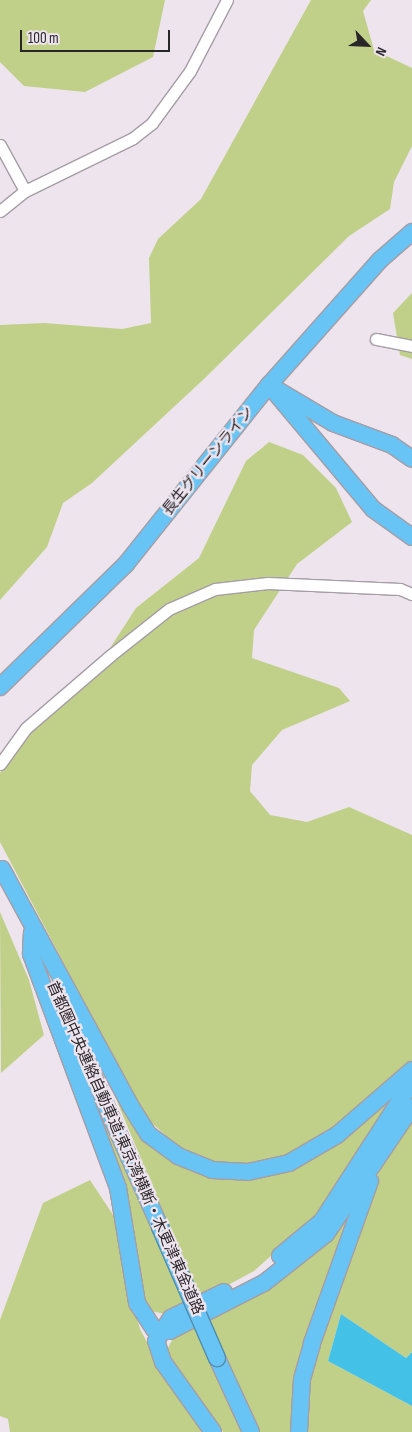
<!DOCTYPE html>
<meta charset="utf-8">
<style>
body{margin:0}
#map{position:relative;width:412px;height:1432px;overflow:hidden;background:#ede4ed;font-family:"Sofia Sans Condensed","Noto Sans JP",sans-serif}
div>[style]{position:absolute}
.green>*{inset:0;background:#c0d089}
.water>*{inset:0;background:#44c1e6}
.roads{filter:drop-shadow(1px 0 #a59da5) drop-shadow(-1px 0 #a59da5) drop-shadow(0 1px #a59da5) drop-shadow(0 -1px #a59da5)}
.minor>*{height:11px;margin:-5.5px;padding:0 5.5px;transform-origin:5.5px;border-radius:5.5px;background:#fff}
.highway>*{height:16px;margin:-8px;padding:0 8px;transform-origin:8px;border-radius:8px;background:#68c4f4}
.bridges{filter:drop-shadow(1px 0 #528dad) drop-shadow(-1px 0 #528dad) drop-shadow(0 1px #528dad) drop-shadow(0 -1px #528dad)}
.highway-bridge>*{height:16px;margin:-8px;padding:0 8px;transform-origin:8px;border-radius:8px;background:#68c4f4}
span{translate:-50% -50%;white-space:nowrap;text-align:center;line-height:1.15;-webkit-text-stroke:4.5px #ede4ed;paint-order:stroke}
.street-label{font-size:15px;color:#292629}
.north{position:absolute;left:342px;top:20px;width:50px;height:50px;-webkit-text-stroke:4px #ede4ed;paint-order:stroke;rotate:115deg;font-size:14px;font-weight:700;line-height:20px;text-align:center;color:#292629}
.north::after{content:'';display:block;margin:auto;width:18px;height:22px;background:#292629;clip-path:polygon(50% 0,100% 100%,50% 72%,0 100%)}
.scale{position:absolute;left:20px;top:30px;width:150px;height:22px;box-sizing:border-box;border:2px solid #292629;border-top:0;padding-left:6px;font-size:15px;line-height:18px;white-space:nowrap;color:#292629;-webkit-text-stroke:4px #ede4ed;paint-order:stroke}
</style>
<div id="map">
<div class="green">
<i style="clip-path:polygon(0 0,165px 0,153px 57px,85px 92px,24px 86px,0 62px)"></i>
<i style="clip-path:polygon(311px 0,371px 0,363px 11px,374px 50px,412px 68px,412px 146px,394px 182px,390px 209px,349px 236px,205px 378px,92px 483px,63px 503px,47px 547px,0 600px,0 325px,44px 323px,122px 329px,151px 323px,149px 258px,158px 239px,201px 199px)"></i>
<i style="clip-path:polygon(412px 293px,412px 359px,400px 355px,393px 313px)"></i>
<i style="clip-path:polygon(269px 442px,303px 455px,336px 488px,352px 522px,297px 564px,254px 630px,252px 658px,339px 688px,350px 701px,282px 730px,252px 765px,250px 791px,270px 815px,307px 822px,349px 807px,412px 835px,412px 1062px,333px 1129px,294px 1153px,266px 1164px,221px 1165px,190px 1157px,144px 1116px,0 842px,0 773px,25px 737px,88px 682px,136px 608px,199px 558px,246px 461px)"></i>
<i style="clip-path:polygon(0 912px,29px 980px,44px 1035px,1px 1073px)"></i>
<i style="clip-path:polygon(66px 1025px,185px 1306px,170px 1315px,151px 1311px,143px 1302px)"></i>
<i style="clip-path:polygon(106px 1075px,153px 1144px,255px 1176px,400px 1090px,321px 1211px,254px 1271px,200px 1300px)"></i>
<i style="clip-path:polygon(412px 1114px,412px 1352px,406px 1358px,341px 1314px,328px 1361px,412px 1406px,412px 1432px,305px 1432px,313px 1361px,381px 1166px)"></i>
<i style="clip-path:polygon(90px 1180px,121px 1227px,130px 1296px,140px 1329px,157px 1361px,208px 1432px,10px 1432px,8px 1419px,0 1416px,0 1320px,43px 1203px)"></i>
<i style="clip-path:polygon(353px 1205px,294px 1432px,260px 1432px,209px 1320px,290px 1273px)"></i>
<i style="clip-path:polygon(194px 1326px,243px 1432px,223px 1432px,177px 1375px,166px 1352px,173px 1338px)"></i>
</div>
<div class="water">
<i style="clip-path:polygon(341px 1314px,406px 1358px,412px 1352px,412px 1406px,328px 1361px)"></i>
</div>
<div class="roads">
<div class="minor">
<i style="left:0;top:145px;width:52px;rotate:61.5deg"></i>
<i style="left:0;top:211px;width:32px;rotate:-39deg"></i>
<i style="left:25px;top:191px;width:120px;rotate:-26.1deg"></i>
<i style="left:133px;top:138px;width:24px;rotate:-38deg"></i>
<i style="left:152px;top:123px;width:64px;rotate:-53.8deg"></i>
<i style="left:190px;top:71px;width:80px;rotate:-62.5deg"></i>
<i style="left:376px;top:339px;width:37px;rotate:11deg"></i>
<i style="left:0;top:764px;width:44px;rotate:-54.2deg"></i>
<i style="left:26px;top:728px;width:112px;rotate:-40.7deg"></i>
<i style="left:111px;top:655px;width:74px;rotate:-38.4deg"></i>
<i style="left:169px;top:609px;width:50px;rotate:-23.5deg"></i>
<i style="left:215px;top:589px;width:53px;rotate:-6.5deg"></i>
<i style="left:268px;top:583px;width:132px;rotate:2.6deg"></i>
<i style="left:400px;top:589px;width:13px;rotate:23deg"></i>
</div>
<div class="highway">
<i style="left:269px;top:385px;width:162px;rotate:50deg"></i>
<i style="left:373px;top:509px;width:48px;rotate:35.7deg"></i>
<i style="left:271px;top:386px;width:72px;rotate:30.8deg"></i>
<i style="left:333px;top:423px;width:63px;rotate:20.4deg"></i>
<i style="left:392px;top:445px;width:24px;rotate:35deg"></i>
<i style="left:0;top:687px;width:176px;rotate:-44.3deg"></i>
<i style="left:126px;top:564px;width:229px;rotate:-51.4deg"></i>
<i style="left:269px;top:385px;width:167px;rotate:-48.4deg"></i>
<i style="left:380px;top:260px;width:43px;rotate:-41.2deg"></i>
<i style="left:2px;top:869px;width:268px;rotate:61.5deg"></i>
<i style="left:130px;top:1105px;width:34px;rotate:58deg"></i>
<i style="left:148px;top:1134px;width:37px;rotate:36deg"></i>
<i style="left:178px;top:1156px;width:37px;rotate:22deg"></i>
<i style="left:212px;top:1170px;width:36px;rotate:3deg"></i>
<i style="left:248px;top:1172px;width:42px;rotate:-12.4deg"></i>
<i style="left:289px;top:1163px;width:56px;rotate:-30.3deg"></i>
<i style="left:337px;top:1135px;width:99px;rotate:-40.9deg"></i>
<i style="left:32px;top:932px;width:22px;rotate:93deg"></i>
<i style="left:31px;top:954px;width:250px;rotate:69.6deg"></i>
<i style="left:118px;top:1188px;width:117px;rotate:80.6deg"></i>
<i style="left:137px;top:1303px;width:31px;rotate:57deg"></i>
<i style="left:154px;top:1329px;width:16px;rotate:7deg"></i>
<i style="left:170px;top:1331px;width:106px;rotate:-27.1deg"></i>
<i style="left:264px;top:1283px;width:79px;rotate:-38.3deg"></i>
<i style="left:326px;top:1234px;width:153px;rotate:-55.9deg"></i>
<i style="left:63px;top:1008px;width:240px;rotate:66.1deg"></i>
<i style="left:280px;top:1256px;width:55px;rotate:-39.8deg"></i>
<i style="left:322px;top:1221px;width:166px;rotate:-57.1deg"></i>
<i style="left:217px;top:1358px;width:81px;rotate:65.3deg"></i>
<i style="left:213px;top:1432px;width:86px;rotate:-125.5deg"></i>
<i style="left:163px;top:1362px;width:22px;rotate:-108deg"></i>
<i style="left:156px;top:1341px;width:27px;rotate:-57deg"></i>
<i style="left:171px;top:1318px;width:59px;rotate:-26.1deg"></i>
<i style="left:299px;top:1432px;width:53px;rotate:-86.8deg"></i>
<i style="left:302px;top:1379px;width:37px;rotate:-74deg"></i>
<i style="left:312px;top:1343px;width:172px;rotate:-70.3deg"></i>
</div>
</div>
<div class="bridges">
<div class="highway-bridge">
<i style="left:160px;top:1227px;width:143px;rotate:66.5deg"></i>
</div>
</div>
<div class="street-label">
<span style="left:208px;top:461px;rotate:-51deg">長生グリーンライン</span>
<span style="left:125px;top:1148px;rotate:66deg">首都圏中央連絡自動車道;東京湾横断・木更津東金道路</span>
</div>
<div class="north">N</div>
<div class="scale">100 m</div>
</div>
